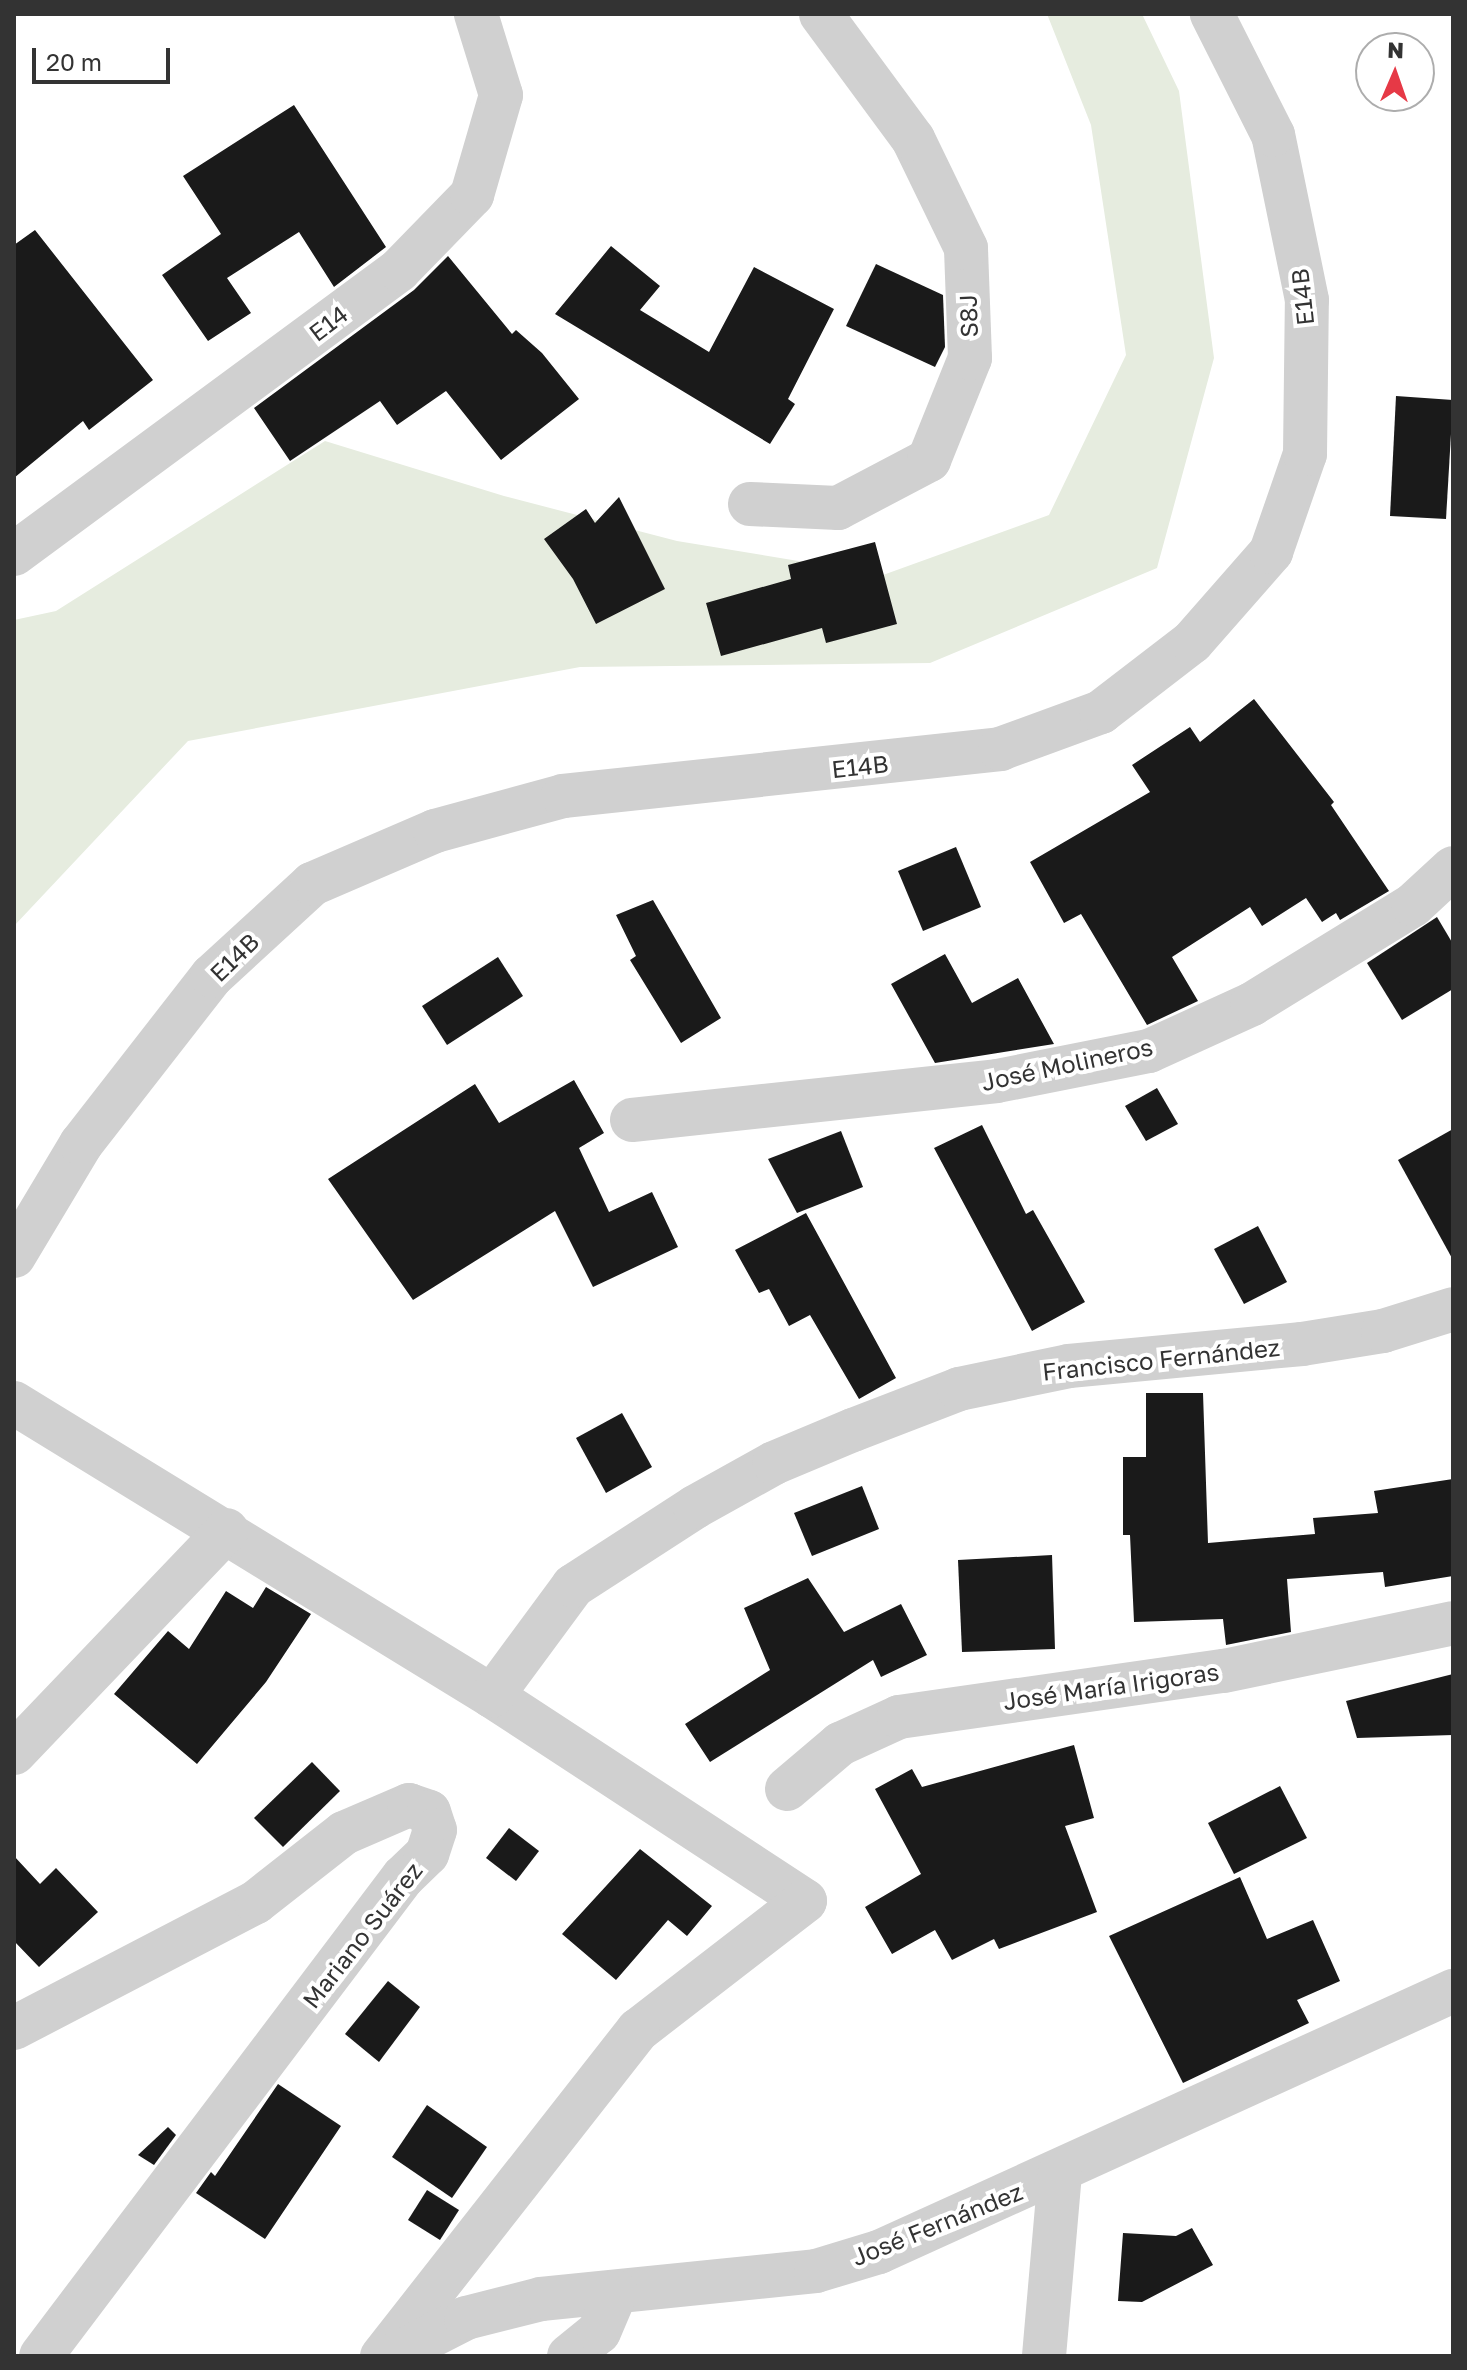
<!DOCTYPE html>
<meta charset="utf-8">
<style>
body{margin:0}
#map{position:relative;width:1467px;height:2370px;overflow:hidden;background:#fff;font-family:"Golos Text",sans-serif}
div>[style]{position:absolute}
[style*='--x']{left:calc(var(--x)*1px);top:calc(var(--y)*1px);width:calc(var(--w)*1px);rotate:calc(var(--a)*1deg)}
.green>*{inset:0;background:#e6ecdf}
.building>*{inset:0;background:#1a1a1a}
.street>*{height:44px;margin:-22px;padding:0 22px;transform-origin:22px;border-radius:22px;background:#d0d0d0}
span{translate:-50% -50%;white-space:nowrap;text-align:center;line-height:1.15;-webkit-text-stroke:8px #fff;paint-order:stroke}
.street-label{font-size:24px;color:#333}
.frame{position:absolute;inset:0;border:16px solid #333;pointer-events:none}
.north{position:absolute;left:1355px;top:32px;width:80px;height:80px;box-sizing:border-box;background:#fff;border:2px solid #adadad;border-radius:50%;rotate:2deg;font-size:22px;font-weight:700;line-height:32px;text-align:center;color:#333}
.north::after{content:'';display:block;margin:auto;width:28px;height:36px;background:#e63946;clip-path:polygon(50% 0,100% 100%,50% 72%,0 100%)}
.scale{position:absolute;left:32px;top:48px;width:138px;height:36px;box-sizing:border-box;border:4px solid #333;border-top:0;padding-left:10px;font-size:24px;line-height:28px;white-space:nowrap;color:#333;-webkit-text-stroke:6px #fff;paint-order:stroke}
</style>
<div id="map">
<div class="green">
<div style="clip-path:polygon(1047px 14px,1142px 14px,1179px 91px,1214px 358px,1157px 568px,930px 663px,580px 667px,188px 741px,14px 926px,14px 620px,56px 611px,325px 441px,504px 496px,677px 541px,883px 575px,1049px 515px,1126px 355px,1091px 125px)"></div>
</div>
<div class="building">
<div style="clip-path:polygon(294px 105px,386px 247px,334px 287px,299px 232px,227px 278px,251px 313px,208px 341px,162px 275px,221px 234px,183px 176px)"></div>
<div style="clip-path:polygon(35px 230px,153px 380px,89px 430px,83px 421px,14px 478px,14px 245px)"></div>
<div style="clip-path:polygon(611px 246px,660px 286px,640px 310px,709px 352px,754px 267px,834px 309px,788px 399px,795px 404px,770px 444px,555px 314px)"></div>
<div style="clip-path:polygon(448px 256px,512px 334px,516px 330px,542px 353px,579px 399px,501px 460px,446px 391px,397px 425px,380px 401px,290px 461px,254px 408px,414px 290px)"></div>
<div style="clip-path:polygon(876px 264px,943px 295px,945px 347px,935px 367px,846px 326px)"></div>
<div style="clip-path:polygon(1396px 396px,1453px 400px,1446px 519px,1390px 516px)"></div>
<div style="clip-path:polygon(619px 497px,665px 589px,596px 624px,573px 579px,544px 539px,586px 509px,595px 523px)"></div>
<div style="clip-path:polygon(875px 542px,897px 624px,826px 643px,822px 628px,721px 656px,706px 603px,791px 579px,788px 565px)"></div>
<div style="clip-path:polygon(1254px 699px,1334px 802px,1331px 805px,1389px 891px,1340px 920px,1336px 913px,1322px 922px,1306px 898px,1262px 926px,1250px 907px,1172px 957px,1198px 1001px,1147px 1025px,1081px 914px,1064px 923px,1030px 862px,1150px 792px,1132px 765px,1190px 727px,1200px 742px)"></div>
<div style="clip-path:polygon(956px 847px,981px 907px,923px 931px,898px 871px)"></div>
<div style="clip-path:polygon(653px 900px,721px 1018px,681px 1043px,630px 960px,636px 956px,616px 915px)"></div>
<div style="clip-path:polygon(1437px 917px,1453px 944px,1453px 989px,1402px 1020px,1367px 963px)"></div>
<div style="clip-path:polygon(945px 954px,972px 1003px,1018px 978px,1054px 1044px,935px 1063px,891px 984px)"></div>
<div style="clip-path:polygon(498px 957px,523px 996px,447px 1045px,422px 1006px)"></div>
<div style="clip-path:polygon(574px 1080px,604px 1133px,579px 1148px,609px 1212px,652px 1192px,678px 1247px,593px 1287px,555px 1211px,413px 1300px,328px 1179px,475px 1084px,499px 1123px)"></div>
<div style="clip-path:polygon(1157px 1088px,1178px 1124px,1146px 1141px,1125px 1106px)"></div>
<div style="clip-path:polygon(982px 1125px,1026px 1214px,1033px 1210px,1085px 1302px,1032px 1331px,934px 1148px)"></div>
<div style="clip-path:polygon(1453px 1129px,1453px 1260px,1398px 1160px)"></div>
<div style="clip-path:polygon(841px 1131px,863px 1187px,797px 1213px,768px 1159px)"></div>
<div style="clip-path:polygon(806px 1213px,896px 1378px,859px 1399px,810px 1315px,789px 1326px,769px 1289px,759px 1293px,735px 1250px)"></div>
<div style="clip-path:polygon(1258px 1226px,1287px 1282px,1244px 1304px,1214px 1249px)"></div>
<div style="clip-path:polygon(1146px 1393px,1203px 1393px,1208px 1543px,1315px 1534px,1313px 1518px,1378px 1513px,1374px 1491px,1453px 1479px,1453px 1576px,1385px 1587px,1383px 1572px,1287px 1579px,1291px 1632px,1226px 1645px,1223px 1619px,1134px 1622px,1130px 1535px,1123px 1535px,1123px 1457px,1146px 1457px)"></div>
<div style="clip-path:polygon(622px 1413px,652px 1467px,606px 1493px,576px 1438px)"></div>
<div style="clip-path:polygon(862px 1486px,879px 1529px,812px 1556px,794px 1513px)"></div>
<div style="clip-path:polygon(1052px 1555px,1055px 1649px,962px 1652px,958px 1560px)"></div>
<div style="clip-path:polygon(808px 1578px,844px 1632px,901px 1604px,927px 1655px,881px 1677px,873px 1660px,710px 1762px,685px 1724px,770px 1670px,744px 1608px)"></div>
<div style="clip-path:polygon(266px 1587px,311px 1614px,266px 1682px,197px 1764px,114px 1694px,168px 1631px,189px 1649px,226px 1591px,253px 1608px)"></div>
<div style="clip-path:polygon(1453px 1674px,1453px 1735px,1357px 1738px,1346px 1701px)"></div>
<div style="clip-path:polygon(1074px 1745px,1094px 1818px,1065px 1826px,1097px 1912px,999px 1949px,994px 1939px,952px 1960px,935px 1930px,892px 1954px,865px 1907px,921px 1874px,875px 1789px,912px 1769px,922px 1787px)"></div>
<div style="clip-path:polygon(312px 1762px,340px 1791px,283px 1847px,254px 1818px)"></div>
<div style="clip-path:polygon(1280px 1786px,1307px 1838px,1234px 1874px,1208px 1823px)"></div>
<div style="clip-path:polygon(509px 1828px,539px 1851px,516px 1881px,486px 1858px)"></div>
<div style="clip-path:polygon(640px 1849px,712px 1906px,687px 1936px,668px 1920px,616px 1980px,562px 1934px)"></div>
<div style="clip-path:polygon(14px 1856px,40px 1884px,56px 1868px,98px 1912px,39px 1967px,14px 1941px)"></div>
<div style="clip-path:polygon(1240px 1877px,1267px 1939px,1313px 1920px,1340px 1981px,1297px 2000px,1309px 2023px,1183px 2083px,1109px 1936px)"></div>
<div style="clip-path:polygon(388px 1981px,420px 2007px,379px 2062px,345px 2034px)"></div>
<div style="clip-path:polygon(278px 2084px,341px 2126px,265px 2239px,196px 2193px,211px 2172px,215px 2176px)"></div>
<div style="clip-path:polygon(427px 2105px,487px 2147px,452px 2198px,392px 2157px)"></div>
<div style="clip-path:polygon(168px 2127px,176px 2135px,154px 2165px,138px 2155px)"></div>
<div style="clip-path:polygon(427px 2190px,459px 2210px,440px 2240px,408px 2220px)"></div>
<div style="clip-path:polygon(1192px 2228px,1213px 2265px,1142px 2302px,1118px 2301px,1123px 2233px,1176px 2236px)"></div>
</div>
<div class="street">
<div style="--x:750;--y:504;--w:88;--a:2.6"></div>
<div style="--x:838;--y:508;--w:103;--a:-27.8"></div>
<div style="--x:929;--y:460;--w:110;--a:-68.1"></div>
<div style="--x:970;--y:358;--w:110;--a:-92.1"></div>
<div style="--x:966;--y:248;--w:121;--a:-115.9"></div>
<div style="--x:913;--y:139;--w:155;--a:-126.4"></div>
<div style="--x:14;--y:554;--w:478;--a:-36.4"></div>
<div style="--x:399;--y:270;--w:105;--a:-45.8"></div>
<div style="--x:472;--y:195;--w:104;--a:-73.8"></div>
<div style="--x:501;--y:95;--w:85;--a:-107.2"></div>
<div style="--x:632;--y:1120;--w:367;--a:-6.1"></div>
<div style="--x:997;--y:1081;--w:155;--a:-11.2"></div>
<div style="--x:1149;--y:1051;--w:113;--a:-24.5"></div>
<div style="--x:1252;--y:1004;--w:189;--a:-31.6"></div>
<div style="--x:1413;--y:905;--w:54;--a:-42.8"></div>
<div style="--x:14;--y:1256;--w:131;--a:-59.1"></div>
<div style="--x:81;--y:1144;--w:213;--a:-52.1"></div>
<div style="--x:212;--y:976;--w:136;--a:-42.6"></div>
<div style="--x:312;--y:884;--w:134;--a:-23.3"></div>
<div style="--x:435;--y:831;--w:133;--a:-15.3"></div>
<div style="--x:563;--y:796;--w:440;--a:-6.1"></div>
<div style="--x:1000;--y:749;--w:108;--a:-20.1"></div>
<div style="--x:1101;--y:712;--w:115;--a:-37.6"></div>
<div style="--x:1192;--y:642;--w:120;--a:-48.7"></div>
<div style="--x:1271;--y:552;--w:104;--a:-70.9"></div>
<div style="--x:1305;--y:454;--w:154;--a:-89.3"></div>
<div style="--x:1307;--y:300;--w:168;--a:-101.6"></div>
<div style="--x:1273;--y:135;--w:136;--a:-116.8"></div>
<div style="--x:14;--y:1403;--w:561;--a:31.51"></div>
<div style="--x:492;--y:1696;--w:374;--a:33.2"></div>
<div style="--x:805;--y:1901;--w:211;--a:142.3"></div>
<div style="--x:638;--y:2030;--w:415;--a:128.1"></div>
<div style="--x:492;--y:1696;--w:137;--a:-53.6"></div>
<div style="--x:573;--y:1586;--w:145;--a:-32.9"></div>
<div style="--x:695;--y:1507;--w:90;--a:-29.1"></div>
<div style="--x:774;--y:1463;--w:86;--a:-22.7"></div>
<div style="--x:853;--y:1430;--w:114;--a:-21.1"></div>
<div style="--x:959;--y:1389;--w:112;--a:-11.8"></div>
<div style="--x:1069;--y:1366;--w:234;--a:-5.4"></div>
<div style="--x:1302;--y:1344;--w:82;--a:-9.1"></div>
<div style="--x:1383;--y:1331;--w:73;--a:-17.4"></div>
<div style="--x:14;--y:1753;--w:308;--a:-46.3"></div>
<div style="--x:787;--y:1789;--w:70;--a:-40.3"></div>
<div style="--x:840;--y:1744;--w:65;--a:-24.6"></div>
<div style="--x:899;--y:1717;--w:328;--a:-8.1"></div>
<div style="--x:1224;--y:1671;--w:234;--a:-11.8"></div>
<div style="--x:14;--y:2028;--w:273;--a:-27.5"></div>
<div style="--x:256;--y:1902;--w:112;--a:-38.1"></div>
<div style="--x:344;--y:1833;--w:71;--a:-23.3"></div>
<div style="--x:409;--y:1805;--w:21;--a:19"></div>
<div style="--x:429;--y:1812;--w:19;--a:72"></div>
<div style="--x:435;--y:1830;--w:25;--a:108"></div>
<div style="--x:427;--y:1854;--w:33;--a:136"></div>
<div style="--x:403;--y:1877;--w:600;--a:127.08"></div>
<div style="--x:392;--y:2356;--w:83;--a:-27.2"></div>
<div style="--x:466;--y:2318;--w:77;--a:-14.2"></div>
<div style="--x:541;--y:2299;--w:276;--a:-5.8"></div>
<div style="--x:816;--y:2271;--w:66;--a:-16.8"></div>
<div style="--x:879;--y:2252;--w:631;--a:-24.45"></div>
<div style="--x:569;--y:2356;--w:38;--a:-39"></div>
<div style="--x:599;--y:2332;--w:43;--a:-67"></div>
<div style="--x:1044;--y:2356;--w:184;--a:-85"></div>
</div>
<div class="street-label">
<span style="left:1302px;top:297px;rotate:-96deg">E14B</span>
<span style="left:968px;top:316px;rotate:-92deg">S8J</span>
<span style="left:328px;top:323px;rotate:-37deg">E14</span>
<span style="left:860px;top:766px;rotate:-6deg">E14B</span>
<span style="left:234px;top:957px;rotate:-44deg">E14B</span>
<span style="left:1067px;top:1064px;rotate:-12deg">José Molineros</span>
<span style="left:1161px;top:1359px;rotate:-6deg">Francisco Fernández</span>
<span style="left:1111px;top:1686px;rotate:-8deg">José María Irigoras</span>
<span style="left:362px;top:1935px;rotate:-52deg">Mariano Suárez</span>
<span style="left:937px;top:2224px;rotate:-22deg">José Fernández</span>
</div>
<div class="frame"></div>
<div class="north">N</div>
<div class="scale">20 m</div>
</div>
